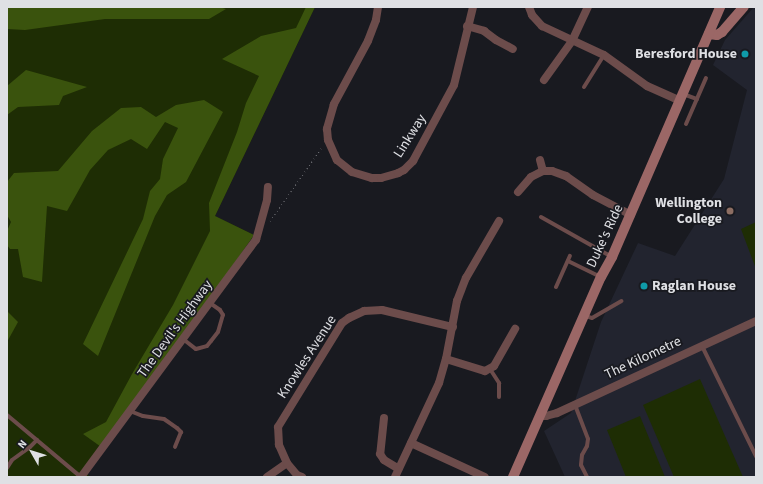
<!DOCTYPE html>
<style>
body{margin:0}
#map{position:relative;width:763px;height:484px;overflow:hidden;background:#191a20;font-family:"Source Sans 3",sans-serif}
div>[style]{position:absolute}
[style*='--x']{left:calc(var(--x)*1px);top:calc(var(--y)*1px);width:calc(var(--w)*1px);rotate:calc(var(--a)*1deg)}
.built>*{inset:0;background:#22242f}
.green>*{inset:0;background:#1e2d04}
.forest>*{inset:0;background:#3a530d}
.path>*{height:1px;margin-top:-0.5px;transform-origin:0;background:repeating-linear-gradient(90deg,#6a6b70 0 1px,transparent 0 4px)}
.lane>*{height:4px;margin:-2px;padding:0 2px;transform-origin:2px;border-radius:2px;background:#6c4c4b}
.street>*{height:8px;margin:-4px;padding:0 4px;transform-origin:4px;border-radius:4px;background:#6c4c4b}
.secondary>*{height:10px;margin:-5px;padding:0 5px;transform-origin:5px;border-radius:5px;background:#9b6766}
.dots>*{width:11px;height:11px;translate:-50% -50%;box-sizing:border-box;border:2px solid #191a20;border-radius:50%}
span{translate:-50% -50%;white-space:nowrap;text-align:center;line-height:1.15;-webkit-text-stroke:3.5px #191a20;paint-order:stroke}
.poi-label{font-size:14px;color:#dfe0e4;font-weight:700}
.right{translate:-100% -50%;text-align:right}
.left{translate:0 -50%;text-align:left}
.street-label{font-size:14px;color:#dfe0e4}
.frame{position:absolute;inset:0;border:8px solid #dfe0e4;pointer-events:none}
.north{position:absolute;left:12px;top:432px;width:40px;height:40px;-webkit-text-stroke:3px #191a20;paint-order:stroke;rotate:309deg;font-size:11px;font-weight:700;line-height:16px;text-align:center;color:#dfe0e4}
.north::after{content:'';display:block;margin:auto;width:14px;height:18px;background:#dfe0e4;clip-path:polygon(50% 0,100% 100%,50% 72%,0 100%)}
</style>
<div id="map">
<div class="built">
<div style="clip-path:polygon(754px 7px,756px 7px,756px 477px,565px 477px,544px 431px,571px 413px,601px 322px,638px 243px,675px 256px,724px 179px,747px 90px,713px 65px,725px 40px)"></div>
</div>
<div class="green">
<div style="clip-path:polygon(7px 7px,315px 7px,215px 216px,254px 235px,87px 474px,90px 477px,7px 477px)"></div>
<div style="clip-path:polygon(756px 222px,756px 269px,741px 229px)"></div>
<div style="clip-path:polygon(700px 379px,743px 477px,674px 477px,643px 405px)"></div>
<div style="clip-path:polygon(640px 416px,665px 477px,626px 477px,607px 430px)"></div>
</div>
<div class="forest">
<div style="clip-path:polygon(7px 7px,219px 7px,226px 9px,209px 19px,105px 19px,25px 30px,7px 29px)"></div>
<div style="clip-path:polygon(306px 7px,315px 7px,215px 216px,254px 235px,104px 449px,83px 434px,106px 422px,132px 374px,173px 305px,210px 231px,209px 203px,237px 132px,246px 103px,259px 76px,222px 59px,261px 36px,296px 28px)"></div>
<div style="clip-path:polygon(26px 70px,87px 87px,63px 96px,59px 105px,18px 107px,7px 115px,7px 86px)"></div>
<div style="clip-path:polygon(204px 100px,223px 112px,186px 182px,167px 195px,155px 216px,98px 356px,83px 344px,143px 219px,150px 191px,160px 179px,163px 159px,178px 128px,165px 122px,147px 149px,131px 139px,108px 150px,90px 170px,67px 211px,47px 206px,42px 282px,23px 277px,18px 249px,10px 249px,7px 245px,7px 231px,11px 222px,7px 215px,7px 182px,14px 173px,58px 171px,92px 131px,121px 108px,141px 107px,156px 117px,176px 105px)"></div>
<div style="clip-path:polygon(7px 311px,18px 322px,7px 342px)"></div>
</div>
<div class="path">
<div style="--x:270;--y:221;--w:90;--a:-54.9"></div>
</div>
<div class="lane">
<div style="--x:584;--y:87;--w:38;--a:-58"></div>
<div style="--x:683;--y:94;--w:15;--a:20"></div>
<div style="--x:686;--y:124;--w:50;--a:-66.5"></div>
<div style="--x:541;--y:217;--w:81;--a:29.4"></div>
<div style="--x:568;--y:261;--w:37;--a:26"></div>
<div style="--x:556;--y:287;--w:34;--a:-66"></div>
<div style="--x:585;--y:316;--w:7;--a:16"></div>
<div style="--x:592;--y:318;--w:34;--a:-30"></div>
<div style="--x:183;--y:339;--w:16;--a:38"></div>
<div style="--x:196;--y:349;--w:11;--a:-15"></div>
<div style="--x:207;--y:346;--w:6;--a:-51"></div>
<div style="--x:211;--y:341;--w:11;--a:-52"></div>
<div style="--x:218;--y:332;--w:18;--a:-74"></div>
<div style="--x:223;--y:315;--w:6;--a:-121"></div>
<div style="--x:220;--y:310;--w:12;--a:-145"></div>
<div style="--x:702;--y:346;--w:123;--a:63.9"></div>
<div style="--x:490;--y:369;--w:17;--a:57"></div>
<div style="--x:499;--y:383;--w:14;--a:90"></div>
<div style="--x:575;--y:405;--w:36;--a:69"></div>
<div style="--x:588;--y:439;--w:7;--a:98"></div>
<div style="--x:587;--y:446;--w:10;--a:119"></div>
<div style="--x:582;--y:455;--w:10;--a:96"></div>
<div style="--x:581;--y:465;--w:13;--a:63"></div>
<div style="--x:130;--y:411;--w:14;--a:21"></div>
<div style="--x:143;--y:416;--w:21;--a:8"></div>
<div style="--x:164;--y:419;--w:16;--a:35"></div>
<div style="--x:177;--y:428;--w:6;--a:45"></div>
<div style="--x:181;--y:432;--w:16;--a:112"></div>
<div style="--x:7;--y:415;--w:97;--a:40"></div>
<div style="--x:7;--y:468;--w:9;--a:-58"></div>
<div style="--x:12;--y:460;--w:22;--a:-36"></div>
<div style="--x:30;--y:447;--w:10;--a:-45"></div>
</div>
<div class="street">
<div style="--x:378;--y:7;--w:13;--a:99"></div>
<div style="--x:376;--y:20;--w:22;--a:111"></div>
<div style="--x:368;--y:41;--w:72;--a:118.4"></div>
<div style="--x:334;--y:104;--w:26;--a:106"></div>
<div style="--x:327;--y:129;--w:11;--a:85"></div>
<div style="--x:328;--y:140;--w:22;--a:66"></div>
<div style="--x:337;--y:160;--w:19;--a:39"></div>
<div style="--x:352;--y:172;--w:21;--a:17"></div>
<div style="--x:372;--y:178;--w:9;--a:0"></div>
<div style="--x:381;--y:178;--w:18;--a:-16"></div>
<div style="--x:398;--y:173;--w:7;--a:-27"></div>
<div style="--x:404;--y:170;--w:13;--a:-45"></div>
<div style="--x:413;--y:161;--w:86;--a:-61.7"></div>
<div style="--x:454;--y:85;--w:80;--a:-76.3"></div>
<div style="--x:529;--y:7;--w:9;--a:69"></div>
<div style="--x:532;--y:15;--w:15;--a:48"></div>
<div style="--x:542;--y:26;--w:68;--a:25.1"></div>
<div style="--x:604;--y:55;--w:53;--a:35.8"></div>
<div style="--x:647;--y:86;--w:35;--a:24"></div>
<div style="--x:467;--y:26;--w:18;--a:16"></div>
<div style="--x:484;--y:31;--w:15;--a:37"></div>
<div style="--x:496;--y:40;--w:19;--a:28"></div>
<div style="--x:544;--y:80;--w:48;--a:-54.3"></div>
<div style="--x:572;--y:41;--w:38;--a:-65"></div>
<div style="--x:540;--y:160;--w:11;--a:75"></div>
<div style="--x:518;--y:192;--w:20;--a:-49"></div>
<div style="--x:531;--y:177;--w:13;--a:-27"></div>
<div style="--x:543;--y:171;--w:9;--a:0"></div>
<div style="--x:552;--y:171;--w:15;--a:20"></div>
<div style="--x:566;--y:176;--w:33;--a:35"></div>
<div style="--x:593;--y:195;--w:43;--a:27.8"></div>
<div style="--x:446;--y:359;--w:41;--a:17.1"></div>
<div style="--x:485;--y:371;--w:10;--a:-29"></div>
<div style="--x:494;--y:366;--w:43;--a:-60.4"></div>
<div style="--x:540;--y:416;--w:6;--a:0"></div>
<div style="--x:546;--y:416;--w:11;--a:-15"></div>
<div style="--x:557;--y:413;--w:219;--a:-24.8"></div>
<div style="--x:384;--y:418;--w:36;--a:96"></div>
<div style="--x:380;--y:454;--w:7;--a:56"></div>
<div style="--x:384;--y:460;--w:17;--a:31"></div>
<div style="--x:411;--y:443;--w:81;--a:24.7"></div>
<div style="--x:81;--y:477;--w:295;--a:-53.6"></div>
<div style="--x:256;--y:240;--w:41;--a:-74.6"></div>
<div style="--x:267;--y:200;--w:13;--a:-86"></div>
<div style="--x:267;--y:477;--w:24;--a:-35"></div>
<div style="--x:302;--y:477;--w:5;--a:-158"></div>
<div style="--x:297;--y:475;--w:16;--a:-130"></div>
<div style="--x:287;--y:463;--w:20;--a:-114"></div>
<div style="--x:279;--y:445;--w:18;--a:-93"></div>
<div style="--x:278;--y:427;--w:122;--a:-58.4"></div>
<div style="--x:342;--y:323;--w:9;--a:-36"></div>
<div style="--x:349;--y:318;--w:17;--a:-25"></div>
<div style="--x:364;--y:311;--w:18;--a:-3"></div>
<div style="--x:382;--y:310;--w:73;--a:13.5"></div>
<div style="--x:395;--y:477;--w:104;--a:-64.9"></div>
<div style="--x:439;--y:383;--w:25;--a:-74"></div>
<div style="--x:446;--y:359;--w:59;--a:-79.3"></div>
<div style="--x:457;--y:301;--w:25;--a:-69"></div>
<div style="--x:466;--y:278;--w:66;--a:-59.9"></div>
</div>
<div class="secondary">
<div style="--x:709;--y:34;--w:8;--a:7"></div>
<div style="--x:717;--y:35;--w:6;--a:-31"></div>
<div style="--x:722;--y:32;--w:33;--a:-49"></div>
<div style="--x:513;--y:477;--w:219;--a:-66.3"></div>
<div style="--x:601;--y:277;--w:23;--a:-61"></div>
<div style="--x:612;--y:257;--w:272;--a:-66.6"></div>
</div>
<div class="dots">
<div style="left:745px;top:54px;background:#0f9aa8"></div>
<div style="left:730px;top:211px;background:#8d6e63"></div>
<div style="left:644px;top:286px;background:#0f9aa8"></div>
</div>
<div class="poi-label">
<span class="right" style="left:737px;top:54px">Beresford House</span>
<span class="right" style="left:722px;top:211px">Wellington<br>College</span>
<span class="left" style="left:652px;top:286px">Raglan House</span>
</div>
<div class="street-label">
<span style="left:410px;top:136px;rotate:-58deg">Linkway</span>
<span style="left:605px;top:236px;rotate:-65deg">Duke's Ride</span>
<span style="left:175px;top:329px;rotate:-54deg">The Devil's Highway</span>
<span style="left:307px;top:357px;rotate:-57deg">Knowles Avenue</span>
<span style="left:643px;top:358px;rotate:-25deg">The Kilometre</span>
</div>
<div class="frame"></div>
<div class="north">N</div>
</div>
